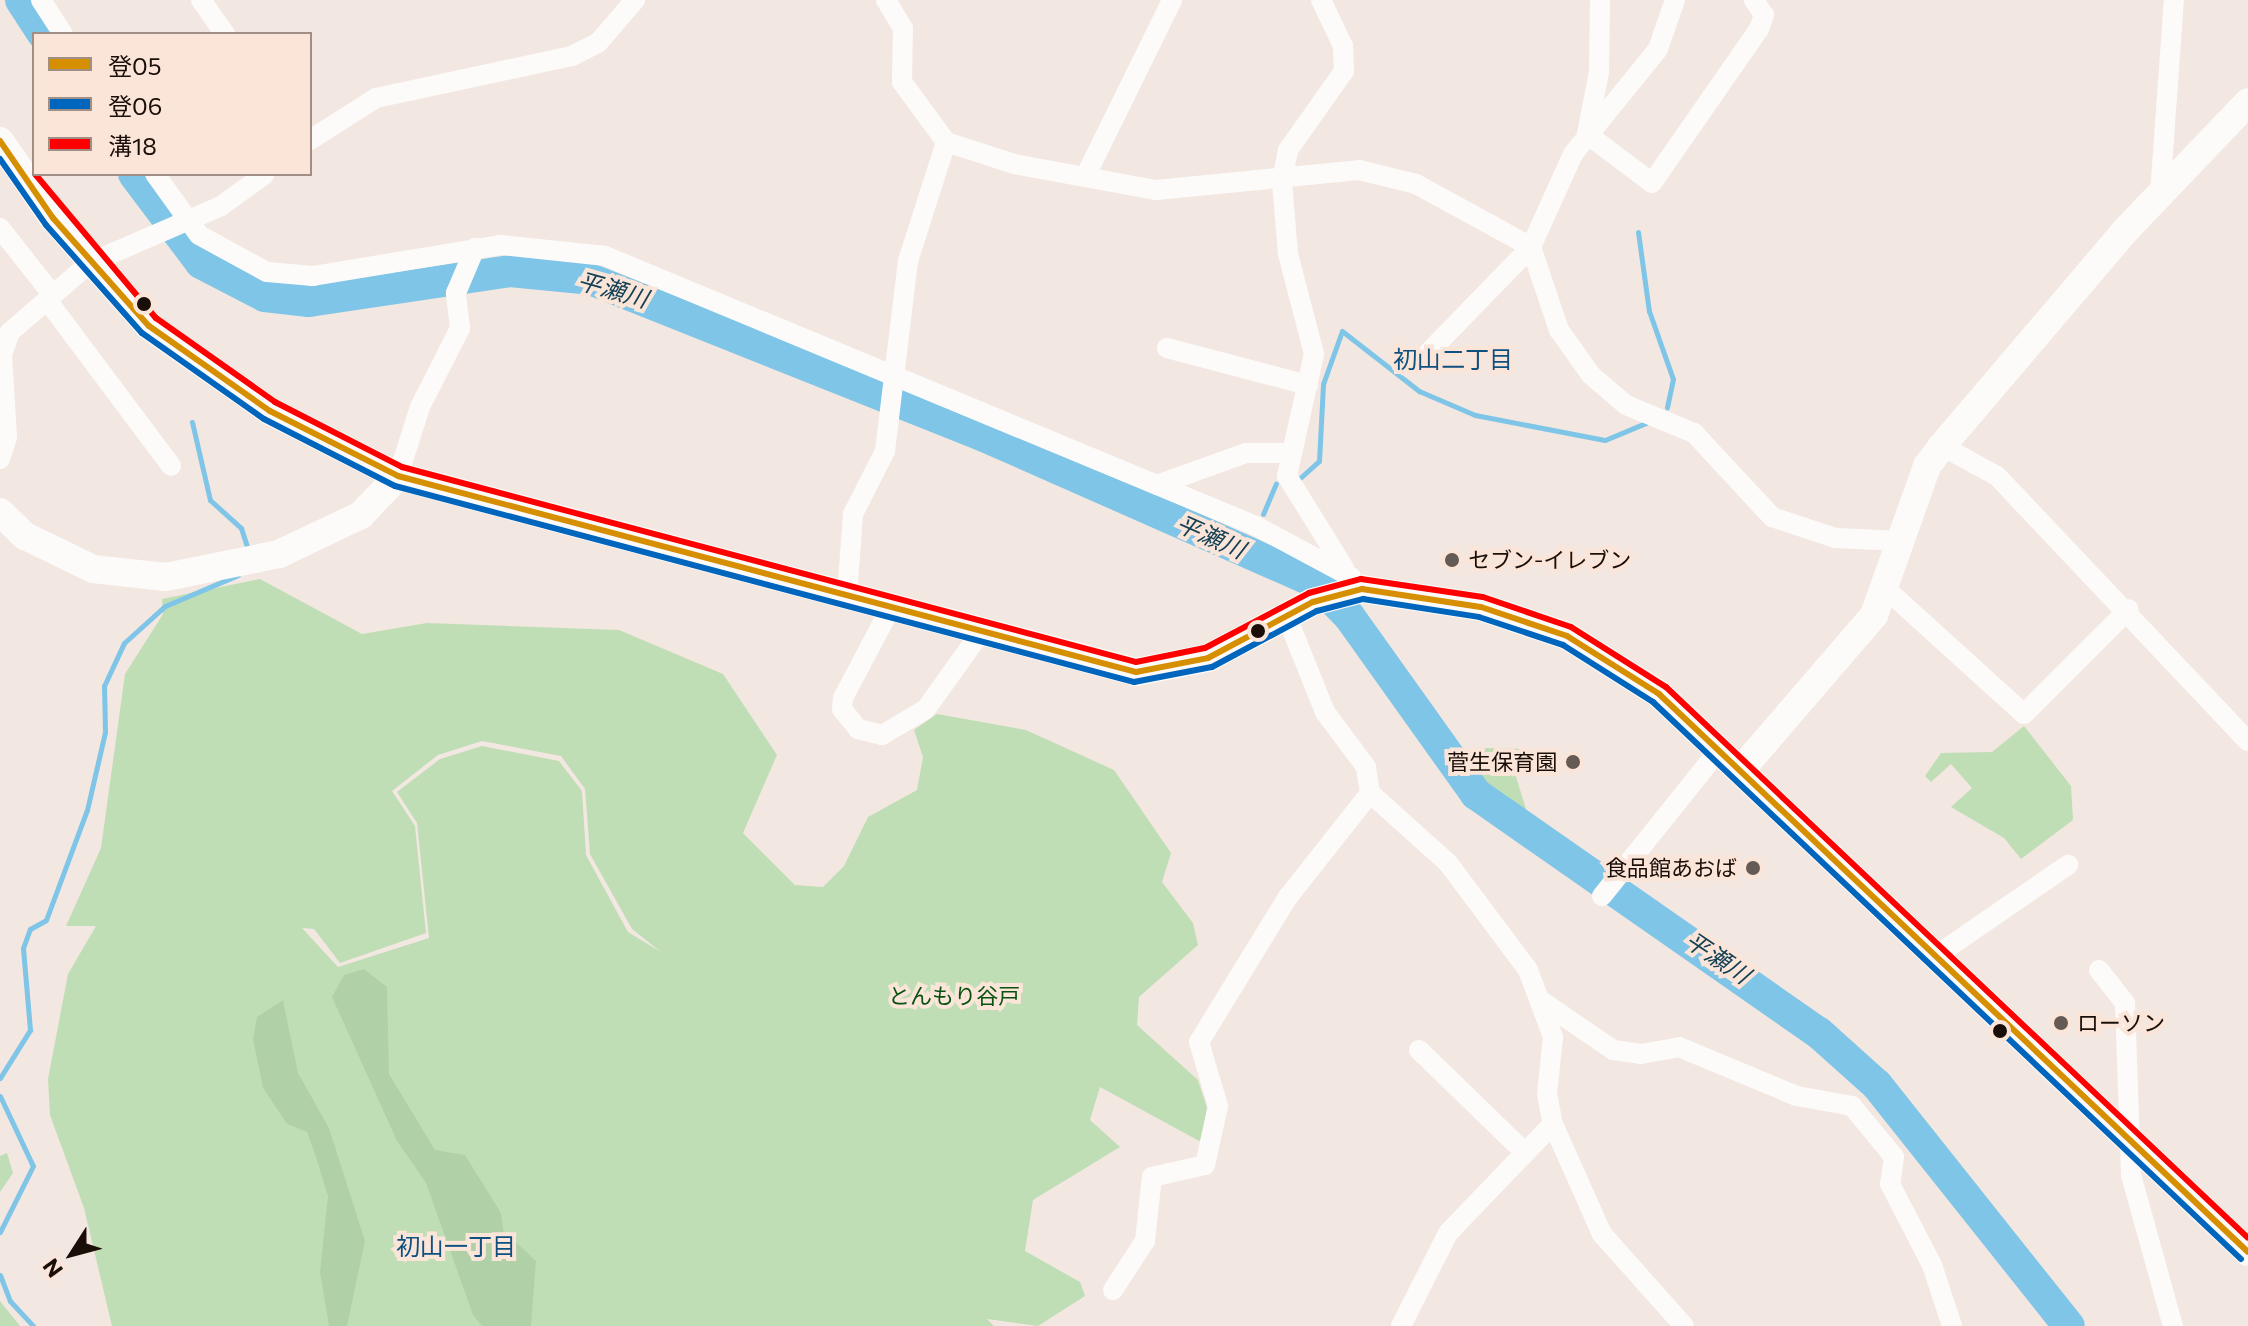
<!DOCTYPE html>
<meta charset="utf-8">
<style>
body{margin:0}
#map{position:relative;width:2248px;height:1326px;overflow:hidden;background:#f3e7e1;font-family:Commissioner,"Noto Sans JP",sans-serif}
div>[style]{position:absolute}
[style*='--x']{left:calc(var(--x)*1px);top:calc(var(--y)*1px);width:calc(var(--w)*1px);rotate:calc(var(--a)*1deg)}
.green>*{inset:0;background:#c0deb6}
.forest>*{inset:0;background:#b0d1a8}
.stream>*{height:5px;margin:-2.5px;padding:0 2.5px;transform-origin:2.5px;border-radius:2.5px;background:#7fc5e7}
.river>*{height:32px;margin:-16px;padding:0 16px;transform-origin:16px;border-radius:16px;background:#7fc5e7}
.street>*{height:20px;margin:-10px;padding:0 10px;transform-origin:10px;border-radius:10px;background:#fdfbfa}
.secondary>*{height:28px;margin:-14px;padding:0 14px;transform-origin:14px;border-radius:14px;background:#fdfbfa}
.bus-1>*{height:6px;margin:-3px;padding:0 3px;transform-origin:3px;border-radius:3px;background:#d68f01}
.bus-2>*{height:6px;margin:-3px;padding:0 3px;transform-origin:3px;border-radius:3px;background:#0065bd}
.bus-3>*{height:6px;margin:-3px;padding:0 3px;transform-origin:3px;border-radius:3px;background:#f00}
.dots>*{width:22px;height:22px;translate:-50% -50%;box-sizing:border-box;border:4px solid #fbe5d9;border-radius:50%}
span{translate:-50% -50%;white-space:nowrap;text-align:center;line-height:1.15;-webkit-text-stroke:8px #fbe5d9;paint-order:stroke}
.poi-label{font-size:22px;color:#1a0e08}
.left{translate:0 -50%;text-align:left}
.right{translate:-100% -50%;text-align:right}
.park-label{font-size:22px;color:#07520e}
.water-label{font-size:24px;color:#144156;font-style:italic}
.neighbourhood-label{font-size:24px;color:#0e507f}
.legend{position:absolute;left:32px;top:32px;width:280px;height:144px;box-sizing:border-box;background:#fbe5d9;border:2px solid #a18f85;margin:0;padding:10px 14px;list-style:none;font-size:24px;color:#1a0e08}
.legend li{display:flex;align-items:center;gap:16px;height:40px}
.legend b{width:40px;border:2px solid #a18f85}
.north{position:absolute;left:32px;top:1214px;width:80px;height:80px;-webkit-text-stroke:6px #fbe5d9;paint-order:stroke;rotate:234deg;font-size:22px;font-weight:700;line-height:32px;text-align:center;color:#1a0e08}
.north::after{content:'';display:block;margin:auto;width:28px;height:36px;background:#1a0e08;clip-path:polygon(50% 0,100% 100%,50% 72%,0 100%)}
</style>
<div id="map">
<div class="green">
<div style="clip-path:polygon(evenodd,260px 579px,362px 634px,427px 623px,619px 630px,723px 674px,777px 755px,743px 833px,795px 885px,823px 887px,844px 866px,868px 817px,917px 790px,923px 757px,914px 730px,937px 714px,1026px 730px,1114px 770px,1171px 853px,1162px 882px,1193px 923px,1198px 945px,1139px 997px,1137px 1025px,1198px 1080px,1207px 1108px,1201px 1142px,1100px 1087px,1090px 1120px,1120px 1147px,1033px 1200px,1025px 1251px,1080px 1282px,1085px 1296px,1038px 1326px,987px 1319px,994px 1326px,112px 1326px,84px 1208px,50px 1115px,48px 1079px,68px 974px,96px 926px,66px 926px,101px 848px,125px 674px,163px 614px,162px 599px,260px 579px,482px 741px,561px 756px,585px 789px,590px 854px,632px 929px,661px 952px,628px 932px,586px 855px,582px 791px,559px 761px,482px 746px,440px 759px,397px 792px,417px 823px,429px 938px,338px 967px,302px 928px,314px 929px,340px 963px,426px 933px,415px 826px,392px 791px,438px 755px,482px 741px)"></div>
<div style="clip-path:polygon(2024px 726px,2071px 786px,2073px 820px,2021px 859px,2004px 838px,1951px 807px,1972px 788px,1951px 764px,1931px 782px,1925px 776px,1941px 753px,1992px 752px)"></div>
<div style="clip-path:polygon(1487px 748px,1523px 749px,1531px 773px,1515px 774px,1527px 812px,1471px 774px,1457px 754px)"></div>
<div style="clip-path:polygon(7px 1153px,13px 1173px,0 1192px,0 1156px)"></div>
<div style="clip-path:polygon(0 1301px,20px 1326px,0 1326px)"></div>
</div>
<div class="forest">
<div style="clip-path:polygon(364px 969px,387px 987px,389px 1074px,435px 1150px,465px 1155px,501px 1213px,503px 1230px,536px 1261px,531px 1326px,482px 1326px,473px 1315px,426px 1183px,397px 1141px,332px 997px,344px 975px)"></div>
<div style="clip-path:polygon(283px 1000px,298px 1073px,329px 1128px,365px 1241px,347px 1326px,329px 1326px,320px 1272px,328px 1196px,317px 1160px,307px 1132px,287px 1124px,263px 1088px,253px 1039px,257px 1017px)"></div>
</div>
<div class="stream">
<div style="--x:1638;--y:232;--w:80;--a:82.1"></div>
<div style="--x:1649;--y:311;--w:72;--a:70.6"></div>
<div style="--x:1673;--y:379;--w:29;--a:102"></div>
<div style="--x:192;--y:422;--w:80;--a:77"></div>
<div style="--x:210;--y:500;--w:42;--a:42.1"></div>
<div style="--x:241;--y:528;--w:23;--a:72"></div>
<div style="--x:1300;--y:478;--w:25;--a:-42"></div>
<div style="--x:1319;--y:461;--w:77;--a:-87"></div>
<div style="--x:1323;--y:384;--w:56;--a:-70.3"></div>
<div style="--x:1342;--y:331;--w:98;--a:37.9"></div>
<div style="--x:1419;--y:391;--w:61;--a:23.2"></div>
<div style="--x:1475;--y:415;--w:132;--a:10.9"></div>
<div style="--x:1605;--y:440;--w:47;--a:-22.7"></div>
<div style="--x:1263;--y:514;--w:33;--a:-67"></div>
<div style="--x:1252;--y:553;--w:12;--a:-76"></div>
<div style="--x:0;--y:1078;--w:57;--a:-58"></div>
<div style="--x:30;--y:1030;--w:82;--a:-94.9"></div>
<div style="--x:23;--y:948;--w:20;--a:-70"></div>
<div style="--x:30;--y:929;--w:18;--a:-29"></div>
<div style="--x:46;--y:920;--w:117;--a:-69.6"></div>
<div style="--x:87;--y:810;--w:80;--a:-77"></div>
<div style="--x:105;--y:732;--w:46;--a:-91.2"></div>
<div style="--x:104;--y:686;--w:47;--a:-65.1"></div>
<div style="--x:124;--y:643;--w:55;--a:-42.1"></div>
<div style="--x:165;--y:606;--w:79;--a:-23"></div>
<div style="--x:0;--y:1096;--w:77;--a:64.8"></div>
<div style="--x:33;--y:1166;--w:74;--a:116.6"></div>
<div style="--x:0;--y:1275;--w:28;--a:69"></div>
<div style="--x:10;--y:1301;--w:34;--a:47"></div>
</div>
<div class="river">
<div style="--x:21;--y:0;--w:40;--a:57.1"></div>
<div style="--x:134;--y:174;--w:111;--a:53"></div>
<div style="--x:201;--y:263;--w:72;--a:27.3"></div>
<div style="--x:265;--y:296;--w:44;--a:6.5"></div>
<div style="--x:309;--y:301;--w:203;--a:-8.5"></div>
<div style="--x:510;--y:271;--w:80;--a:5.7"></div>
<div style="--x:590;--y:279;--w:422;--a:21.7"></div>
<div style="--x:982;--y:435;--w:365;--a:23.8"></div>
<div style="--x:1316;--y:582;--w:47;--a:45.9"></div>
<div style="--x:1349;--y:616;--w:219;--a:54.5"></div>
<div style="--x:1476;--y:794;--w:418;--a:34.9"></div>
<div style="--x:1819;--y:1033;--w:78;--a:41.9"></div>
<div style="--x:1877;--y:1085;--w:308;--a:51.5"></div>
</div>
<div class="street">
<div style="--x:41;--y:0;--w:40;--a:57.1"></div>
<div style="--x:201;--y:0;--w:42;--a:54.8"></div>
<div style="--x:886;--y:0;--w:33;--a:59"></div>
<div style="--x:903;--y:28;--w:54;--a:91.1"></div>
<div style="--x:902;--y:82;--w:74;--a:53.7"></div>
<div style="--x:946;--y:142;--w:71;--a:17.9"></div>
<div style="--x:1014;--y:164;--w:144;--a:10.4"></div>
<div style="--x:1156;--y:190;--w:204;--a:-5.6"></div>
<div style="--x:1359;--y:170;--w:59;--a:13.8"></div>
<div style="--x:1416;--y:184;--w:131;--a:28.7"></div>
<div style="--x:1531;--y:247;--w:88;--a:71.4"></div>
<div style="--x:1559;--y:330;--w:55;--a:54.6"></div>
<div style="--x:1591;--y:375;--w:46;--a:40.6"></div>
<div style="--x:1626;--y:405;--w:74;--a:22.4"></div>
<div style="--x:1694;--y:433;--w:115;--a:47.1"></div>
<div style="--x:1772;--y:517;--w:66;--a:18.4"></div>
<div style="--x:1835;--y:538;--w:68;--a:2.5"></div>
<div style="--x:1321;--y:0;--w:51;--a:64.4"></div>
<div style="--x:1343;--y:46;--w:25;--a:88"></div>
<div style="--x:1344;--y:71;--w:97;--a:125.3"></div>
<div style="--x:1288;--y:150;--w:33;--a:101"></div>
<div style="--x:1282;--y:182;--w:72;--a:85.2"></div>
<div style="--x:1288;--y:254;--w:103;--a:75.4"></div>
<div style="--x:1314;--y:354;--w:125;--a:102.5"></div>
<div style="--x:1287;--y:476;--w:108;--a:58.2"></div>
<div style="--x:1600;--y:0;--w:72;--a:90.8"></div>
<div style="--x:1599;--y:72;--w:63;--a:101"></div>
<div style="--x:1587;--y:134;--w:81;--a:37"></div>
<div style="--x:1652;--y:183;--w:188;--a:-55.2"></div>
<div style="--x:1759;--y:29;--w:15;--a:-70"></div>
<div style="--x:1764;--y:15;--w:18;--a:-124"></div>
<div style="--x:310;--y:140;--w:78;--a:-32.5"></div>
<div style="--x:376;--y:98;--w:200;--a:-12.1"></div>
<div style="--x:572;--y:56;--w:29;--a:-27"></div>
<div style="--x:598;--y:43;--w:57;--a:-49.3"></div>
<div style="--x:1087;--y:173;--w:193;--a:-63.8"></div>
<div style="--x:155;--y:174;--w:75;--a:54.2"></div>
<div style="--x:199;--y:235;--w:77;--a:28.6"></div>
<div style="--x:267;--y:272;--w:46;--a:5"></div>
<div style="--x:313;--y:276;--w:191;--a:-9.4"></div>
<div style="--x:501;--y:245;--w:105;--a:6"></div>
<div style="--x:605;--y:256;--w:705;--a:22.53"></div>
<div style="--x:1256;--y:526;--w:108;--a:28.2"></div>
<div style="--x:2160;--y:194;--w:195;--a:-85.9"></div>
<div style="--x:0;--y:228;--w:84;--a:51.8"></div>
<div style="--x:47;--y:300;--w:207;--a:53.2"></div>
<div style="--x:1167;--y:348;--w:146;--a:14.7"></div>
<div style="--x:1429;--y:352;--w:146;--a:-45.8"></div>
<div style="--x:1531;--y:247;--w:102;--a:-65.7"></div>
<div style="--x:1573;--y:154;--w:135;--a:-51"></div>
<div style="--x:1658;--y:49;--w:52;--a:-70.9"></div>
<div style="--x:1942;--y:446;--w:63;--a:28.6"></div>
<div style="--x:1997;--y:476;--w:365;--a:46.6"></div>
<div style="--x:0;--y:459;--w:23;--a:-72"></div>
<div style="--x:7;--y:437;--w:82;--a:-93.5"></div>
<div style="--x:2;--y:355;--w:24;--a:-71"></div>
<div style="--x:10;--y:332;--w:106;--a:-40.8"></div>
<div style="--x:90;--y:263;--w:143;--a:-23.5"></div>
<div style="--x:221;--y:206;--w:54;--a:-36"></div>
<div style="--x:398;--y:476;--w:72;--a:-72.3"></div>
<div style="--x:420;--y:407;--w:89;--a:-63.1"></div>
<div style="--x:460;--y:328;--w:35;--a:-97"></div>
<div style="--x:456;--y:293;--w:49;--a:-67.1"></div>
<div style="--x:1157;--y:485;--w:95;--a:-19.8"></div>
<div style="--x:1246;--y:453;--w:42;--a:0"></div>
<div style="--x:1886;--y:589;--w:186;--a:42.2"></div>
<div style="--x:2024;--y:714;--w:148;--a:-45"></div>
<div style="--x:847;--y:596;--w:82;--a:-85.8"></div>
<div style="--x:853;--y:514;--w:71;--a:-63.1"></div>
<div style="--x:885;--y:451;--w:191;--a:-83.1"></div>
<div style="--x:908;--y:261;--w:125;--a:-72.3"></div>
<div style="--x:890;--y:609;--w:101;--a:117.8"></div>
<div style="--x:843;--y:698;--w:11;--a:95"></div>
<div style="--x:842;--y:709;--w:26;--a:51"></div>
<div style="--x:858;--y:729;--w:25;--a:14"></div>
<div style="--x:882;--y:735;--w:51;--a:-30.6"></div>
<div style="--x:926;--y:709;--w:95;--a:-54.5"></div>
<div style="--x:1370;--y:793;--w:105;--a:41.9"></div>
<div style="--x:1448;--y:863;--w:134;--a:53.2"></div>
<div style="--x:1528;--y:970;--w:72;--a:69.5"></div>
<div style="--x:1553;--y:1037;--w:57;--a:96"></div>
<div style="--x:1547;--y:1094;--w:31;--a:79"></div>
<div style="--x:1553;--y:1124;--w:120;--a:66"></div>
<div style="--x:1602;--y:1234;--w:123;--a:48.3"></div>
<div style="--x:1602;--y:896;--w:186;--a:-51.3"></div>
<div style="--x:1934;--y:957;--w:163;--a:-34.5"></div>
<div style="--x:2099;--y:970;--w:42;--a:51.8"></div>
<div style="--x:2125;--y:1003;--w:172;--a:88"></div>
<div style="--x:2131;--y:1175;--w:157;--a:74.5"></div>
<div style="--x:1543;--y:1002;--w:85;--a:34.4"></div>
<div style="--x:1613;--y:1050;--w:28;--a:8"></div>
<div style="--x:1641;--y:1054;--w:39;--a:-10"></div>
<div style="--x:1679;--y:1047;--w:128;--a:22.6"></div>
<div style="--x:1797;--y:1096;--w:56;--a:10.3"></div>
<div style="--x:1852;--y:1106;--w:66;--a:50.5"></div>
<div style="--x:1894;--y:1157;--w:27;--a:98"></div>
<div style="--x:1890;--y:1184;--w:91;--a:62.6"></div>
<div style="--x:1932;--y:1265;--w:64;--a:71.8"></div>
<div style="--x:1419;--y:1050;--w:142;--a:44.1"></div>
<div style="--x:1113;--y:1290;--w:59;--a:-56.9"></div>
<div style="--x:1145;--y:1241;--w:64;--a:-83.8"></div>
<div style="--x:1152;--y:1177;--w:54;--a:-12.8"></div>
<div style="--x:1205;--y:1165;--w:60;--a:-77.6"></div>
<div style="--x:1218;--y:1106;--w:67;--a:-106.5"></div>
<div style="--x:1199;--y:1042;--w:170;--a:-58.5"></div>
<div style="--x:1288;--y:897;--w:132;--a:-51.7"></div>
<div style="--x:1370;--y:793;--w:26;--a:-99"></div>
<div style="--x:1366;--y:767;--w:69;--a:-126.7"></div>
<div style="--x:1325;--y:712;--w:105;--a:-111.9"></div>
<div style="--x:1401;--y:1326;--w:104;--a:-63.2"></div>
<div style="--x:1448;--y:1233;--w:151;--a:-46.1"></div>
</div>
<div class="secondary">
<div style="--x:0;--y:141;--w:93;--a:55.5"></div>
<div style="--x:53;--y:218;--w:144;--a:48.4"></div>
<div style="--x:149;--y:326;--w:148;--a:35.1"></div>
<div style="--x:270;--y:411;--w:144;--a:26.9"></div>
<div style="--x:398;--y:476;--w:764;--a:14.87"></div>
<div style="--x:1136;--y:672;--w:73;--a:-11"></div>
<div style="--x:1208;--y:658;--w:119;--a:-28.1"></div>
<div style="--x:1313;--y:602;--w:51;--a:-14.9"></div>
<div style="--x:1362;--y:589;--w:120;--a:8.6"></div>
<div style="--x:1481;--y:607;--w:91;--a:18.6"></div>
<div style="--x:1567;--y:636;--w:109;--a:32.2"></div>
<div style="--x:1659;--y:694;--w:811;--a:43.45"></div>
<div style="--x:0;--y:512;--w:35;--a:44"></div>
<div style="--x:25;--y:536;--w:76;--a:25.9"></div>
<div style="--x:93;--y:569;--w:73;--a:6.3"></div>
<div style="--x:166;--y:577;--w:115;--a:-11.5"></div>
<div style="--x:279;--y:554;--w:91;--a:-25.4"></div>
<div style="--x:361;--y:515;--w:54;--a:-46.5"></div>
<div style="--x:1740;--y:771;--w:206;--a:-49.3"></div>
<div style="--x:1874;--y:615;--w:158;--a:-70.4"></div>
<div style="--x:1927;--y:466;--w:25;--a:-53"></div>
<div style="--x:1942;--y:446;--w:280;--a:-49.6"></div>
<div style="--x:2123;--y:233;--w:181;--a:-46.3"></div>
</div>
<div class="bus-1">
<div style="--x:0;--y:141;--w:93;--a:55.5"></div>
<div style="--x:53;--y:218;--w:144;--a:48.4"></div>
<div style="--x:149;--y:326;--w:148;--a:35.1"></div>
<div style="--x:270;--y:411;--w:144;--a:26.9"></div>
<div style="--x:398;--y:476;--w:764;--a:14.87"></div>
<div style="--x:1136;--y:672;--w:73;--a:-11"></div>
<div style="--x:1208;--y:658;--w:119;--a:-28.1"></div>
<div style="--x:1313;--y:602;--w:51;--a:-14.9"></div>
<div style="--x:1362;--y:589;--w:120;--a:8.6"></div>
<div style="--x:1481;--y:607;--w:91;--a:18.6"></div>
<div style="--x:1567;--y:636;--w:109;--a:32.2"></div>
<div style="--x:1659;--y:694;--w:811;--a:43.45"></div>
</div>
<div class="bus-2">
<div style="--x:0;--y:159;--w:80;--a:55.1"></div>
<div style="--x:46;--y:225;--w:144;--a:48.4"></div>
<div style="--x:142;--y:333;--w:149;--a:35.2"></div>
<div style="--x:264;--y:419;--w:147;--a:27.1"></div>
<div style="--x:395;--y:486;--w:765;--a:14.85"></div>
<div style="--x:1134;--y:682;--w:79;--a:-10.9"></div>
<div style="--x:1212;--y:667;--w:119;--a:-28.1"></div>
<div style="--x:1317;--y:611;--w:48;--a:-14.6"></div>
<div style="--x:1363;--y:599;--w:117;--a:8.8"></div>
<div style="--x:1479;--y:617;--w:89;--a:18.4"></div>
<div style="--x:1563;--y:645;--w:107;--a:32.3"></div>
<div style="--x:1653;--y:702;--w:810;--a:43.45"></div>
</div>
<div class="bus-3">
<div style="--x:35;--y:174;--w:188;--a:50"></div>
<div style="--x:156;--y:318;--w:146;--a:35.2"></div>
<div style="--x:275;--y:402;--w:143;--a:27.1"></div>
<div style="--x:402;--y:467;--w:759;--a:14.88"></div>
<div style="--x:1136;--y:662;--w:70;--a:-11.5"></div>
<div style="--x:1205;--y:648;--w:118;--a:-27.9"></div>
<div style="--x:1309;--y:593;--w:54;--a:-15.1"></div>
<div style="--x:1361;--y:579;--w:123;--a:8.4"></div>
<div style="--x:1483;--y:597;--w:93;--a:18.8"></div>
<div style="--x:1571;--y:627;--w:112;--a:32.3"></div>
<div style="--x:1666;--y:687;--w:801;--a:43.43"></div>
</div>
<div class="dots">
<div style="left:144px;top:304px;background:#1a0e08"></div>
<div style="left:1452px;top:560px;background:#665a54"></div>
<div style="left:1258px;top:631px;background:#1a0e08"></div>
<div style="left:1573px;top:762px;background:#665a54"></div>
<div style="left:1753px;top:868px;background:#665a54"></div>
<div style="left:2061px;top:1023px;background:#665a54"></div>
<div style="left:2000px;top:1031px;background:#1a0e08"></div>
</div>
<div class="poi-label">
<span class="left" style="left:1468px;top:560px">セブン-イレブン</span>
<span class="right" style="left:1557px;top:762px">菅生保育園</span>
<span class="right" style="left:1737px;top:868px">食品館あおば</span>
<span class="left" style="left:2077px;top:1023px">ローソン</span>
</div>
<div class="park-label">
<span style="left:954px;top:996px">とんもり谷戸</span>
</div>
<div class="water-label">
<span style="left:613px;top:289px;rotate:16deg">平瀬川</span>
<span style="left:1211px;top:536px;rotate:24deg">平瀬川</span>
<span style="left:1718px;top:957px;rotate:34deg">平瀬川</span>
</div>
<div class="neighbourhood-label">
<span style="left:1453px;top:359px">初山二丁目</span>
<span style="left:456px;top:1246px">初山一丁目</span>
</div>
<ul class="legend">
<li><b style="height:10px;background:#d68f01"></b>登05</li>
<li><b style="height:10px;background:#0065bd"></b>登06</li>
<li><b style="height:10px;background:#f00"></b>溝18</li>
</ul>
<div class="north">N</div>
</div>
